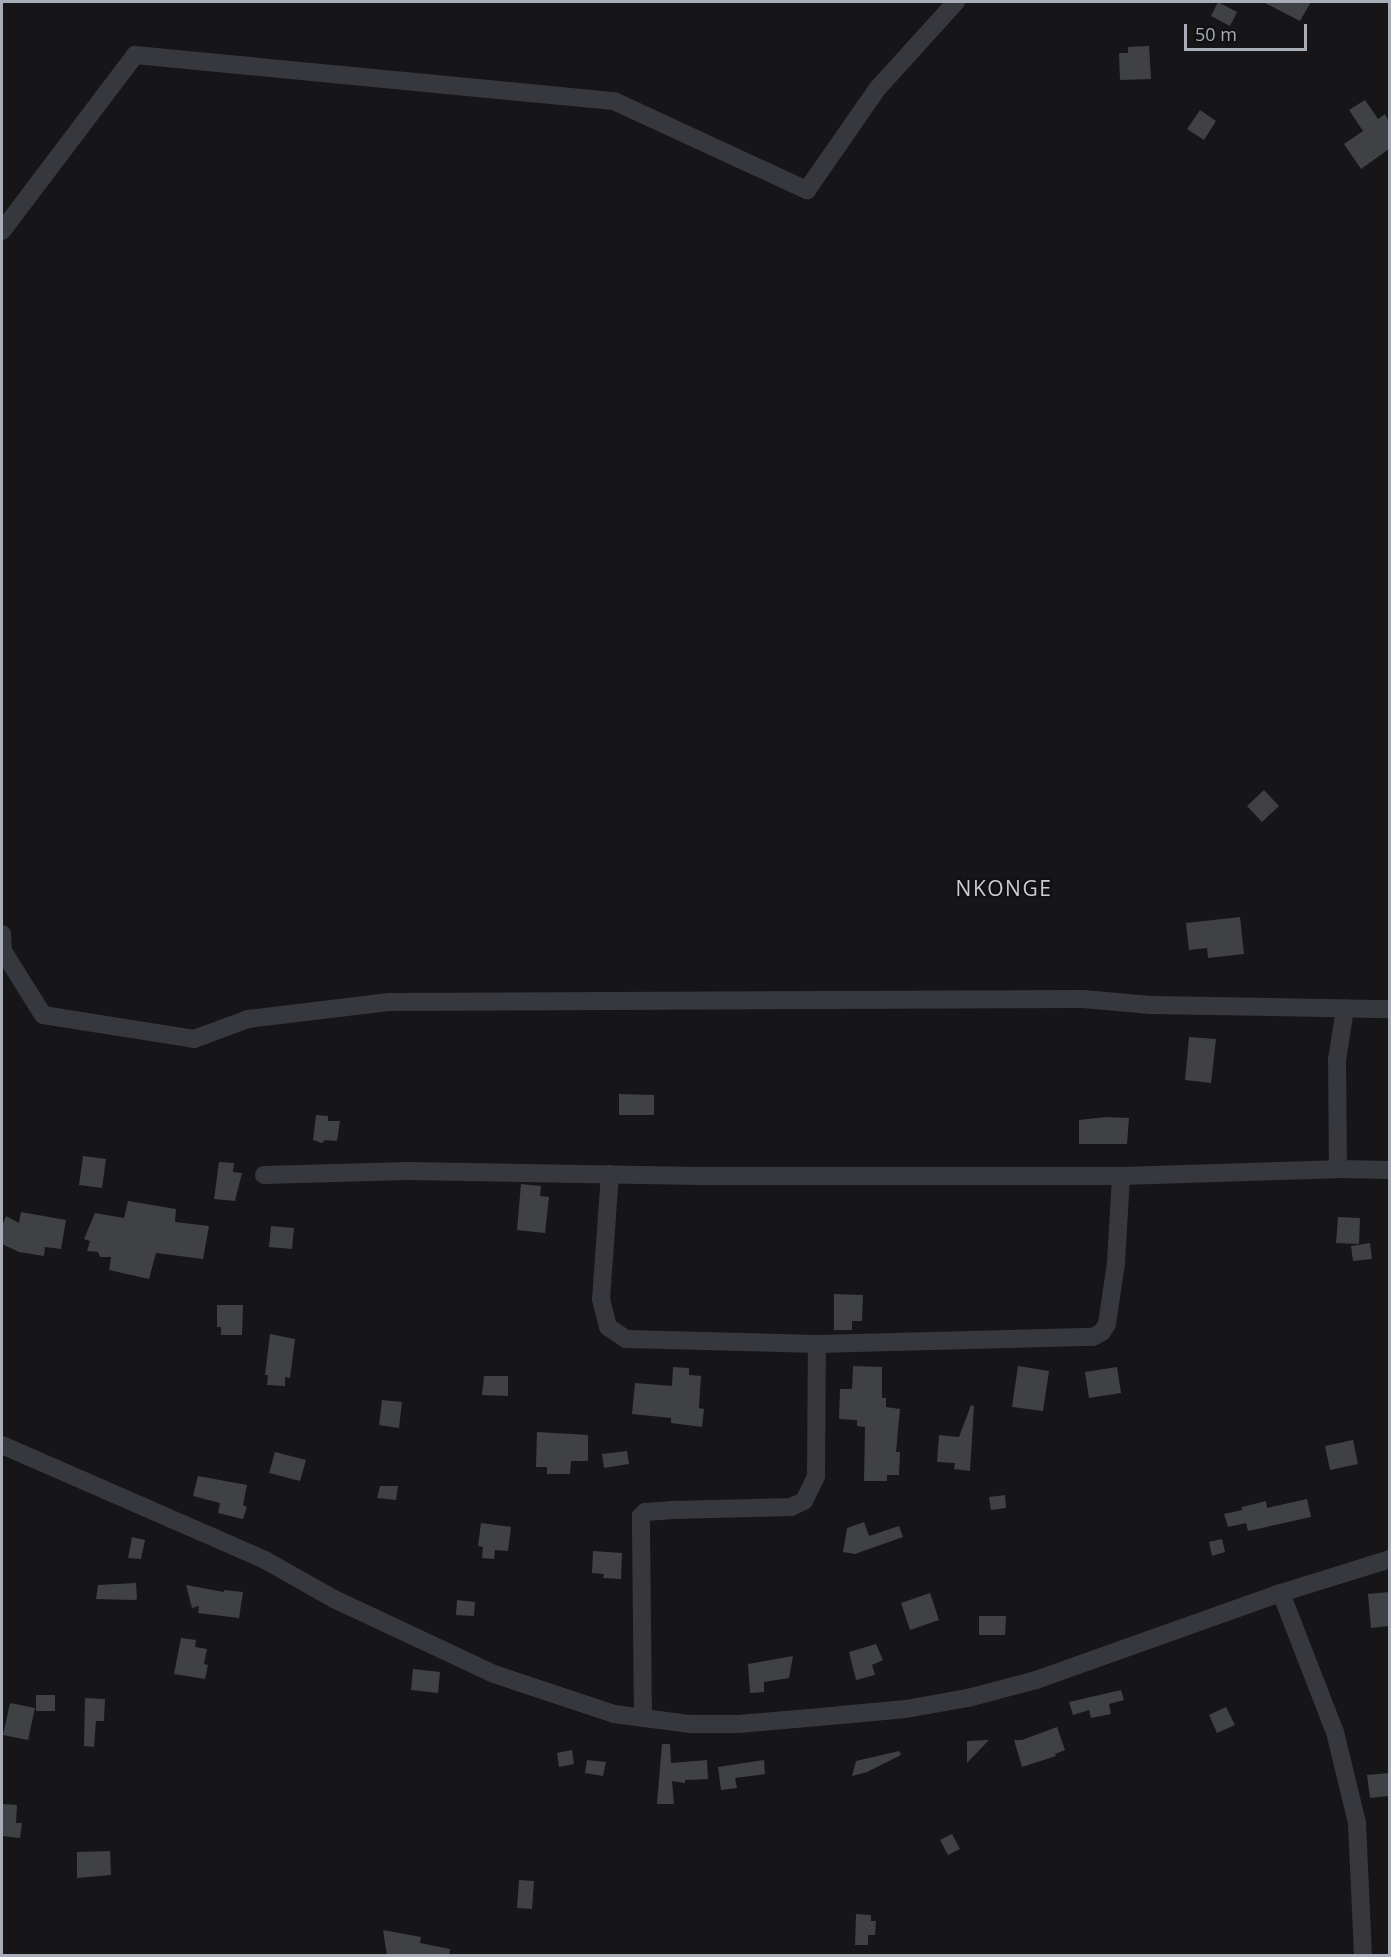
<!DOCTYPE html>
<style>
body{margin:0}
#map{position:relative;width:1391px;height:1957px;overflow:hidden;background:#161618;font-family:"Open Sans",sans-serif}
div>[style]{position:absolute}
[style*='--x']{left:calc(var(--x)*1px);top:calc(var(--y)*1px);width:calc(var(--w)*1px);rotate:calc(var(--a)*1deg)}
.building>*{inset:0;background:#404145}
.minor>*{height:18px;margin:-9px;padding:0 9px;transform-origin:9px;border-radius:9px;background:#37383d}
span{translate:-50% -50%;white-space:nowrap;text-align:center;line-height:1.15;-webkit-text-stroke:4.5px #111113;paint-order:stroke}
.quarter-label{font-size:21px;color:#c9ccd4;letter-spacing:1.5px}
.frame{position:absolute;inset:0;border:3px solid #a8adb8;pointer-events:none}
.scale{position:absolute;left:1184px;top:24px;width:123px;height:27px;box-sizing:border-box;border:3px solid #a8adb8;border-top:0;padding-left:8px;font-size:18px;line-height:21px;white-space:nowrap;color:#a8adb8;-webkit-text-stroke:4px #111113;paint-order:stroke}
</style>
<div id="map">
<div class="building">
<div style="clip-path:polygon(1218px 2px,1237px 12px,1230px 26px,1211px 16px)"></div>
<div style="clip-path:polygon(1263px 2px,1311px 2px,1300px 21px)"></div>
<div style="clip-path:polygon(1149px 46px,1151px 79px,1120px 80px,1119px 53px,1128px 53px,1128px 47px)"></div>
<div style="clip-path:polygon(1365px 100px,1378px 119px,1385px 114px,1389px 122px,1389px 149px,1361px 169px,1344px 144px,1363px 131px,1349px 110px)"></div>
<div style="clip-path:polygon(1200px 110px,1216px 121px,1204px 140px,1187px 129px)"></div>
<div style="clip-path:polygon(1264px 790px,1279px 806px,1262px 822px,1247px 806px)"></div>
<div style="clip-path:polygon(1240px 917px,1244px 954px,1208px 958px,1207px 948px,1189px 950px,1186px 923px)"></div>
<div style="clip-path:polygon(1189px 1037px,1216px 1039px,1211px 1083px,1185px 1080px)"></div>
<div style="clip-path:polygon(619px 1094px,654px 1095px,654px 1115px,619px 1115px)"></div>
<div style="clip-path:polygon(316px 1115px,328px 1116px,328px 1121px,340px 1121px,337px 1141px,325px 1140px,322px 1143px,313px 1140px)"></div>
<div style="clip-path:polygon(1106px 1117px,1129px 1118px,1127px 1144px,1079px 1144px,1079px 1120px)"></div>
<div style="clip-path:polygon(83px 1156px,106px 1159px,102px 1188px,79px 1185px)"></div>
<div style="clip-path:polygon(219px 1162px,234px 1163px,233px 1172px,242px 1173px,235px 1201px,214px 1199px)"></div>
<div style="clip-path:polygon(521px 1184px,541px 1186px,540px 1196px,549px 1197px,545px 1233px,517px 1230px)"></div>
<div style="clip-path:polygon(128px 1201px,176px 1209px,175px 1222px,209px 1226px,203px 1259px,156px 1253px,149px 1279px,109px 1270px,111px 1257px,100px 1257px,98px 1252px,87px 1251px,90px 1241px,84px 1239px,95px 1213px,124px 1218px)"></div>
<div style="clip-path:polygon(21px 1212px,66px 1220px,61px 1249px,45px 1247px,44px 1256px,19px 1252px,2px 1244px,2px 1226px,6px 1216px,19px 1223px)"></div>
<div style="clip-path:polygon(1338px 1217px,1360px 1218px,1359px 1244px,1336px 1243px)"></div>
<div style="clip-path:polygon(271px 1226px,294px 1228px,292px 1249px,269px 1247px)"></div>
<div style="clip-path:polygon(1370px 1243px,1372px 1259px,1353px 1261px,1351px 1246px)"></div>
<div style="clip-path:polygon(834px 1294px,863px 1295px,862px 1321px,852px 1321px,852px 1330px,834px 1330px)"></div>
<div style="clip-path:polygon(217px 1305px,243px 1305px,242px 1335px,221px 1335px,221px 1327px,217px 1327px)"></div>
<div style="clip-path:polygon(270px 1334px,295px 1339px,290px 1378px,285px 1377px,285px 1386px,267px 1385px,268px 1375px,265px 1375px)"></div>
<div style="clip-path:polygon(853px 1366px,882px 1367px,882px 1398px,886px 1398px,886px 1407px,900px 1409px,896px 1452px,900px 1452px,899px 1475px,887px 1475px,887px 1481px,864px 1481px,865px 1427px,857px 1426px,857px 1420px,839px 1419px,840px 1389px,852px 1389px)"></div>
<div style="clip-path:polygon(1018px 1366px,1049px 1371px,1043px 1411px,1012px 1407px)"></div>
<div style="clip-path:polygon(673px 1367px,689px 1368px,689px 1375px,701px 1376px,699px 1408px,704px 1409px,702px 1427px,671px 1423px,671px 1418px,632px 1414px,635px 1383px,672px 1386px)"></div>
<div style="clip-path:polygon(1117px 1367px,1121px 1393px,1089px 1398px,1085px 1372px)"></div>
<div style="clip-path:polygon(484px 1376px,508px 1376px,508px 1396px,482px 1395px)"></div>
<div style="clip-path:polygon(382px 1400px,402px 1402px,399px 1428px,379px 1425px)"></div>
<div style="clip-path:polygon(971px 1405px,974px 1406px,970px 1471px,954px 1469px,955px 1463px,937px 1462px,939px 1435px,959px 1437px)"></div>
<div style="clip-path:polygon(537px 1432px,588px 1435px,588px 1461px,571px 1461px,570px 1474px,547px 1474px,547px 1467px,536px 1467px)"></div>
<div style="clip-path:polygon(1353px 1440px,1358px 1464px,1330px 1470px,1325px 1446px)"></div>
<div style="clip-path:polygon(627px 1451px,629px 1464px,604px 1468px,602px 1454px)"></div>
<div style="clip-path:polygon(275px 1452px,306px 1460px,300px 1481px,269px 1473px)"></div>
<div style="clip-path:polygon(198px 1476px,247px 1485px,243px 1505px,247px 1507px,243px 1519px,218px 1513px,220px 1503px,193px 1496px)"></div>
<div style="clip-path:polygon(380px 1486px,398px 1486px,396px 1500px,377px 1498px)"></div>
<div style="clip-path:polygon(1005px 1495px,1006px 1508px,991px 1510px,989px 1497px)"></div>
<div style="clip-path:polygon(1307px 1499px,1311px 1517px,1248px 1531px,1246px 1523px,1228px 1527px,1224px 1514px,1242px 1510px,1242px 1507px,1266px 1501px,1267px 1508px)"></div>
<div style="clip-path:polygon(864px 1522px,869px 1536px,899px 1526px,903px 1537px,855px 1554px,843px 1552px,847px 1528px)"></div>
<div style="clip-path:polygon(481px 1523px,511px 1527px,508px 1551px,495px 1550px,494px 1559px,482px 1558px,483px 1547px,478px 1546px)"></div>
<div style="clip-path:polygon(132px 1537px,145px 1540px,141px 1559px,128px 1558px)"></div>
<div style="clip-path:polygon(1222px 1539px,1225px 1552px,1212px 1556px,1209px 1542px)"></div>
<div style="clip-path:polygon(593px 1551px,622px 1553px,621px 1579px,603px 1578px,604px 1574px,592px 1573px)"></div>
<div style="clip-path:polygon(136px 1583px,137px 1599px,135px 1600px,96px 1599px,98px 1585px)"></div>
<div style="clip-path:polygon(186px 1585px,224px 1592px,224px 1590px,243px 1592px,239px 1618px,198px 1613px,199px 1606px,192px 1608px)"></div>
<div style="clip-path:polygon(1389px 1592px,1389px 1626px,1371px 1628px,1368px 1594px)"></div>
<div style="clip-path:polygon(930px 1593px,939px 1620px,910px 1630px,901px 1603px)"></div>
<div style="clip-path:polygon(457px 1600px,475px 1602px,474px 1616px,456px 1615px)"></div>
<div style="clip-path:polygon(979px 1616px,1006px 1616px,1005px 1635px,979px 1635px)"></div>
<div style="clip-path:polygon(181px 1638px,196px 1640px,195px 1647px,207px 1649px,204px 1664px,208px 1665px,205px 1679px,174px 1674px)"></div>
<div style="clip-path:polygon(876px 1644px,883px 1660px,872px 1665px,875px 1675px,856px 1680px,849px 1652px)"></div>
<div style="clip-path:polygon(793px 1656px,789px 1678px,764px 1682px,764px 1692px,750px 1693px,748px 1664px)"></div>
<div style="clip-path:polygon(413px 1669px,440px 1672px,438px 1693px,411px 1690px)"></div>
<div style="clip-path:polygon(1121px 1690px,1124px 1700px,1109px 1704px,1111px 1714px,1091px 1718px,1089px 1710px,1073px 1715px,1069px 1702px)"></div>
<div style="clip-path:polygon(36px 1695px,55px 1695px,55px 1711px,36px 1711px)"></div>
<div style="clip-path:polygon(85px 1698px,105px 1699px,104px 1721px,96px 1721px,94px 1747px,84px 1746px)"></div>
<div style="clip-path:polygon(10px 1703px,35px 1708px,28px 1740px,3px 1735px)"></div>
<div style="clip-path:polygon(1226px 1707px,1235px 1725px,1217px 1733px,1209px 1715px)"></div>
<div style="clip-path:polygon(1057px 1727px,1065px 1750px,1055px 1754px,1056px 1756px,1022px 1767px,1014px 1740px,1022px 1740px)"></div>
<div style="clip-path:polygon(989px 1740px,967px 1763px,967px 1741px)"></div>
<div style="clip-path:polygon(662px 1744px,670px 1744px,671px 1763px,707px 1760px,708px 1779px,685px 1780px,685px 1783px,672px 1781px,674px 1804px,657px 1804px)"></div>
<div style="clip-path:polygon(572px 1750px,574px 1764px,559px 1767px,557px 1753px)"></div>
<div style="clip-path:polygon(899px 1751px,901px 1755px,867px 1772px,852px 1776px,856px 1761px)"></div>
<div style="clip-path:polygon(587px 1760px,606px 1762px,603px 1776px,585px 1773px)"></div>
<div style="clip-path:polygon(764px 1760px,765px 1774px,735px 1778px,737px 1788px,721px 1790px,718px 1767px)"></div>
<div style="clip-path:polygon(1389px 1773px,1389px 1796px,1370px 1798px,1367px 1775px)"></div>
<div style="clip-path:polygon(2px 1804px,17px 1805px,16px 1823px,22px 1823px,20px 1838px,2px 1836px)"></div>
<div style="clip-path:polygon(952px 1834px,960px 1849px,948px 1855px,940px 1840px)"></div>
<div style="clip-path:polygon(110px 1851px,111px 1875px,77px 1878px,77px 1852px)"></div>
<div style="clip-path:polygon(519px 1880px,534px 1881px,532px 1909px,517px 1908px)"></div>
<div style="clip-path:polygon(856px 1914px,871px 1915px,871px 1921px,876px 1921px,875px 1935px,868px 1935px,868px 1945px,855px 1945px)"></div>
<div style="clip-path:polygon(383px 1930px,421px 1937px,420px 1943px,450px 1949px,449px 1956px,387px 1956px)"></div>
</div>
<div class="minor">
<div style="--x:2;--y:231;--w:221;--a:-52.9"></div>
<div style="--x:135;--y:55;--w:481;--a:5.5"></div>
<div style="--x:614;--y:101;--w:213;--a:24.8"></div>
<div style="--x:807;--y:190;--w:124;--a:-55.2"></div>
<div style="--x:878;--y:88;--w:116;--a:-47.8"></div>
<div style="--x:2;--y:934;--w:17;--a:87"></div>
<div style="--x:3;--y:951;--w:75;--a:58"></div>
<div style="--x:43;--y:1015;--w:153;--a:9"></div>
<div style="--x:194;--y:1039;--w:58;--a:-20.3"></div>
<div style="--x:248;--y:1019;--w:142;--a:-6.9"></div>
<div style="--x:389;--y:1002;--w:694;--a:-0.25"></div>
<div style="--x:1083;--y:999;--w:68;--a:5"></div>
<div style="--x:1151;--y:1005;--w:239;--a:1"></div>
<div style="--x:1338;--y:1169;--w:109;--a:-90.5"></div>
<div style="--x:1337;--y:1060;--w:52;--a:-81.1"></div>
<div style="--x:610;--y:1174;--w:125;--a:94.1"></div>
<div style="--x:601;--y:1299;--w:29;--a:76"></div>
<div style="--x:608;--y:1327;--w:22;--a:34"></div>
<div style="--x:626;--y:1339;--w:191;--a:1.5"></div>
<div style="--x:817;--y:1344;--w:276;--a:-1.5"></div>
<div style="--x:1093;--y:1337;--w:10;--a:-29"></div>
<div style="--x:1102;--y:1332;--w:9;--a:-58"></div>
<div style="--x:1107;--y:1324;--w:62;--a:-81.6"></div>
<div style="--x:1116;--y:1263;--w:87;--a:-86.7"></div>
<div style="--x:264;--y:1175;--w:144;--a:-1.6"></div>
<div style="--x:408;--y:1171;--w:293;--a:1"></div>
<div style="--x:701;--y:1176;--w:420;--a:0"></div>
<div style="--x:1121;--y:1176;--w:217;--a:-1.8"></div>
<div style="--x:1338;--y:1169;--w:52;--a:1.1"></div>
<div style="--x:2;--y:1445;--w:287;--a:23.6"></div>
<div style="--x:265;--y:1560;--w:79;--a:29.5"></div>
<div style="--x:334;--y:1599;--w:177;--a:25.1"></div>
<div style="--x:494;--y:1674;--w:126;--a:18.4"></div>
<div style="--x:614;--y:1714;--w:77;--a:7.5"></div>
<div style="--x:690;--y:1724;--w:49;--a:0"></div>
<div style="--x:739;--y:1724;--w:102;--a:-5"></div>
<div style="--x:841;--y:1715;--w:65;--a:-5.3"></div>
<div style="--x:906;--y:1709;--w:63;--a:-10.1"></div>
<div style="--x:968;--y:1698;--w:70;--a:-14.8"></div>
<div style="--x:1036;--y:1680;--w:260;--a:-19.6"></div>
<div style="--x:1281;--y:1593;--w:114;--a:-17.3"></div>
<div style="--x:1281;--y:1593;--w:149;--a:68.8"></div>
<div style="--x:1335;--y:1732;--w:94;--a:76.4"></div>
<div style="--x:1357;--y:1823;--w:133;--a:87.4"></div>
<div style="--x:643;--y:1718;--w:202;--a:-90.6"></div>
<div style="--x:641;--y:1516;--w:6;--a:-45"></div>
<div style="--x:645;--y:1512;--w:26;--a:-4"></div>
<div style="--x:671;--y:1510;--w:120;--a:-1.4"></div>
<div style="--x:791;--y:1507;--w:14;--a:-25"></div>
<div style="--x:804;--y:1501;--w:28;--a:-64"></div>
<div style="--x:816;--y:1476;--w:132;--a:-89.6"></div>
</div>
<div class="quarter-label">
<span style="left:1004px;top:888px">NKONGE</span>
</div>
<div class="frame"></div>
<div class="scale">50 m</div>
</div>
